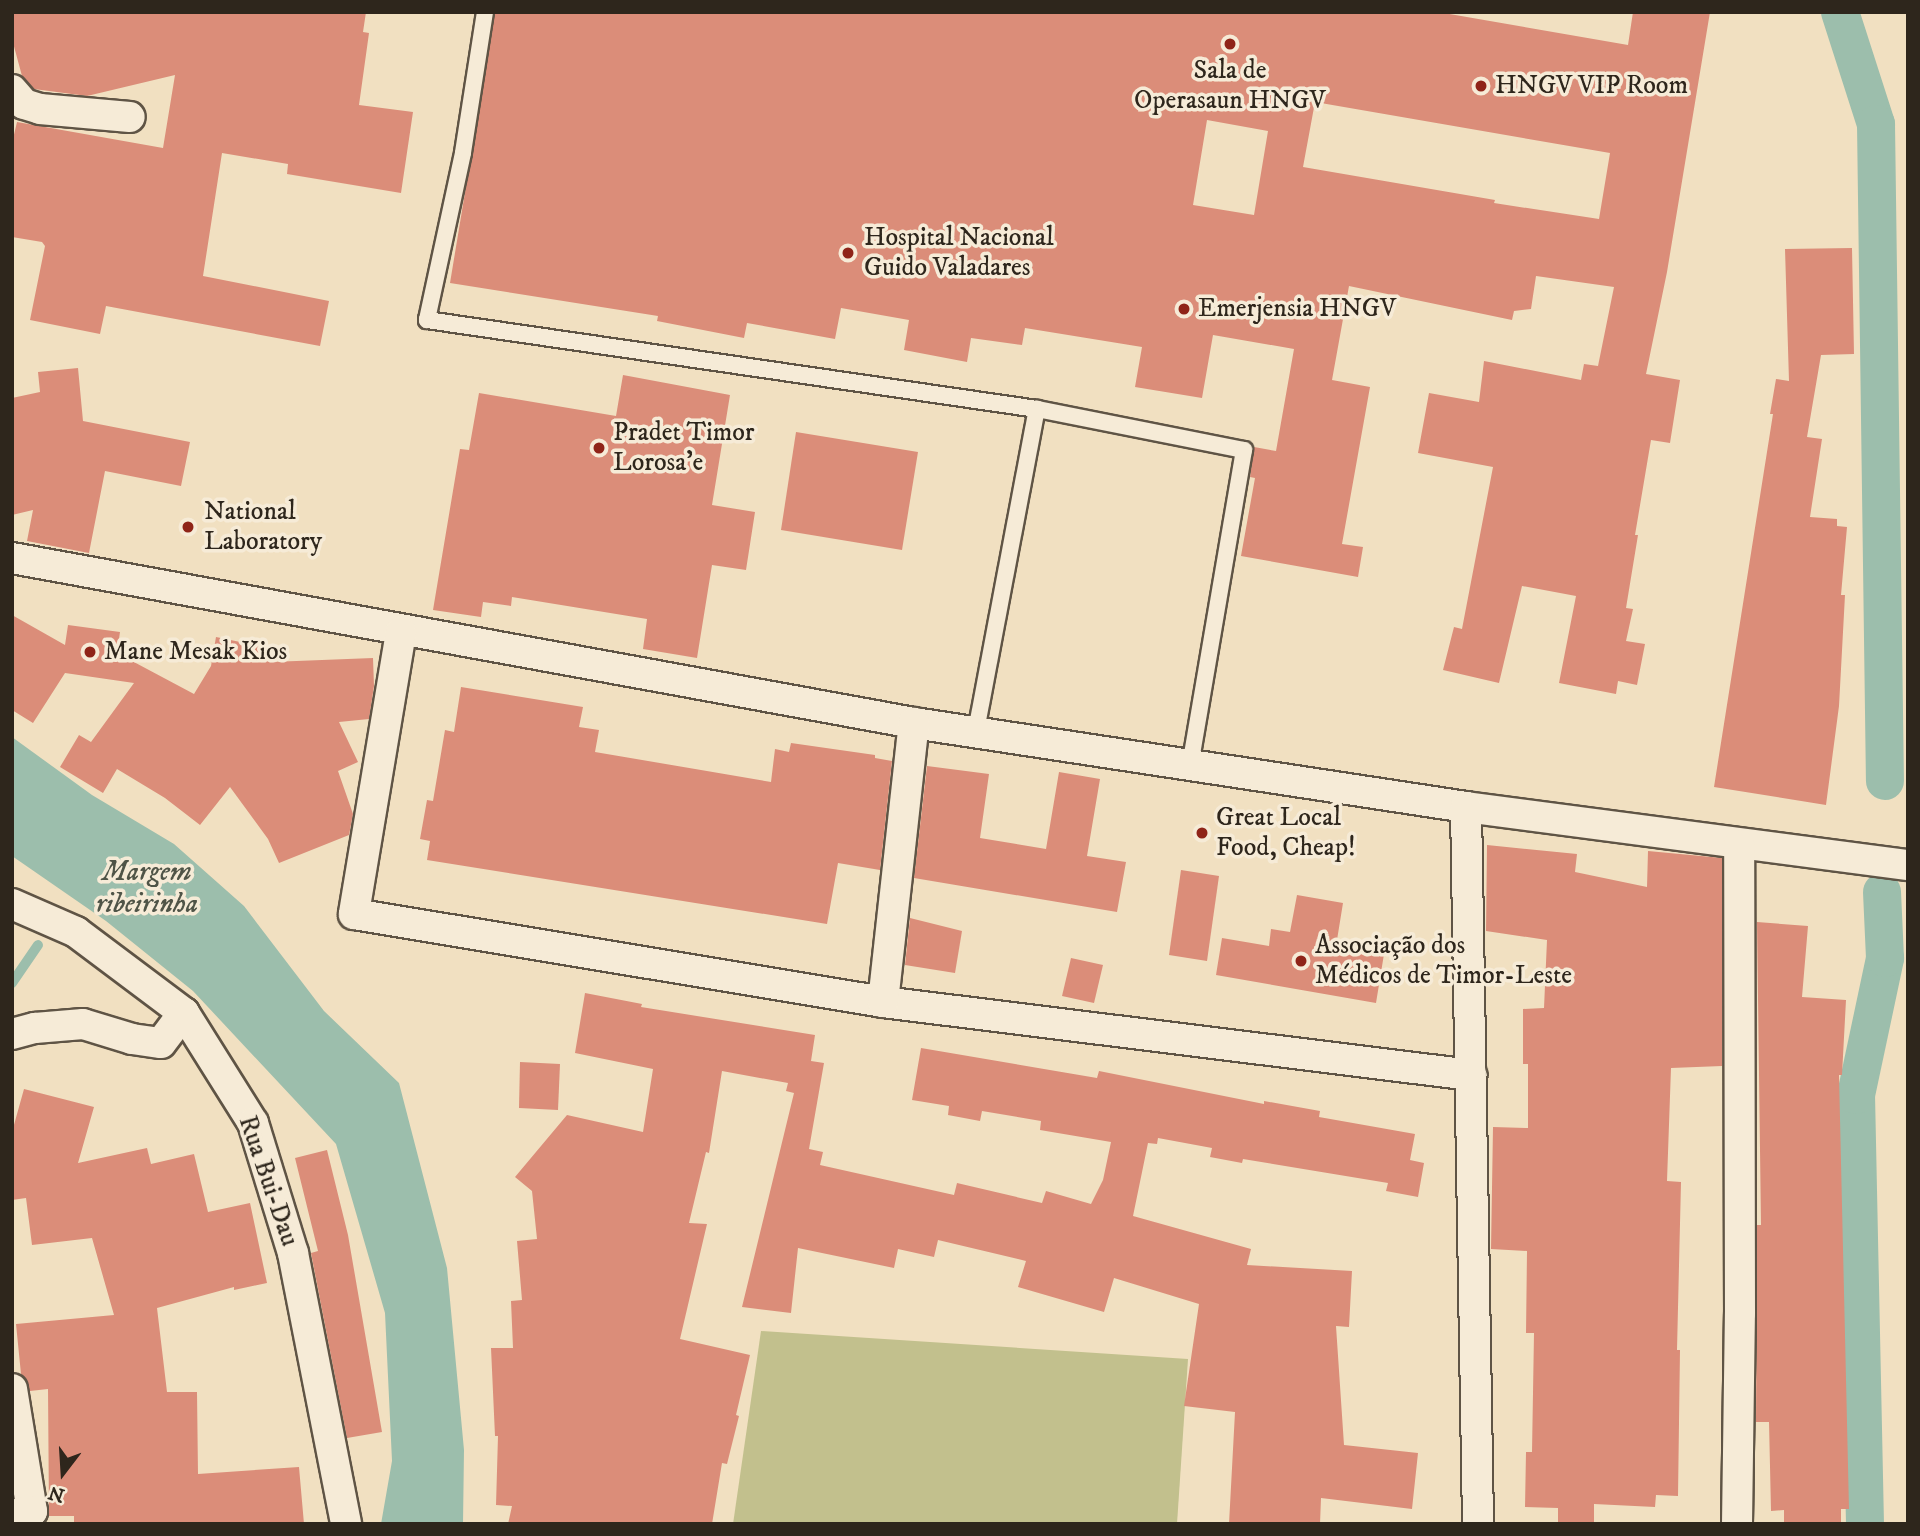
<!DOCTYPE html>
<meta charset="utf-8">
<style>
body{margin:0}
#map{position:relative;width:1920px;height:1536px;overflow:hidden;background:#f1e0c1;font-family:"IM FELL DW Pica",serif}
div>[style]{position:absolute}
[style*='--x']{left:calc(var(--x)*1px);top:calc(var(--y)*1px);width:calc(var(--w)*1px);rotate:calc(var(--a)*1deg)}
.green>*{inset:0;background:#c2c08d}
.water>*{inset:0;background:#9cbeac}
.stream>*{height:10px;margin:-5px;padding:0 5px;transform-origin:5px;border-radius:5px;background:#9cbeac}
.canal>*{height:38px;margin:-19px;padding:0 19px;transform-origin:19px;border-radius:19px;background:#9cbeac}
.building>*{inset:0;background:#db8d79}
.roads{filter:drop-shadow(2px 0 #5f5445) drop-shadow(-2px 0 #5f5445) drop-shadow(0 2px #5f5445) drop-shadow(0 -2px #5f5445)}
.lane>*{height:16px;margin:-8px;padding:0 8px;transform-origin:8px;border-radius:8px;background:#f6ebd7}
.street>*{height:30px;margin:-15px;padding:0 15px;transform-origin:15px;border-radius:15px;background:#f6ebd7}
.dots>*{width:19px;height:19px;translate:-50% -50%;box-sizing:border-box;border:4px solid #f6ebd7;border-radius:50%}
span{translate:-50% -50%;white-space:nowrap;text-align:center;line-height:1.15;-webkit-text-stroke:7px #f6ebd7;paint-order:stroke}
.poi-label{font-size:26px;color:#2e261c}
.left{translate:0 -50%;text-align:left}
.street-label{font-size:26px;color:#2e261c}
.water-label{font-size:28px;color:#4f5447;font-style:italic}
.frame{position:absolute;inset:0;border:14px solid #2e261c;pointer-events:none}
.north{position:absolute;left:28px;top:1438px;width:70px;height:70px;-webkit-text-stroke:5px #f6ebd7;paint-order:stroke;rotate:197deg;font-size:19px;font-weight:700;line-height:28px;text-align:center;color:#2e261c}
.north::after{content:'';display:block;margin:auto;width:24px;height:32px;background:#2e261c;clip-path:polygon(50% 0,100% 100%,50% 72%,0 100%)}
</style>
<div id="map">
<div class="green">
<div style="clip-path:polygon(761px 1331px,1188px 1359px,1177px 1524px,733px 1524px)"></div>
</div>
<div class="water">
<div style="clip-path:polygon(12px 737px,92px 795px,174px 844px,244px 906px,324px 1011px,399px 1083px,447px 1268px,464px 1450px,463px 1524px,381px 1524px,392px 1461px,385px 1313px,336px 1144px,193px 991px,106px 921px,12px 856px)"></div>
</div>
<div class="stream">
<div style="--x:12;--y:983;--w:46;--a:-55.6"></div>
</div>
<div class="canal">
<div style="--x:1840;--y:12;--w:118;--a:72.2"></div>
<div style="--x:1876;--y:124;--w:657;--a:89.22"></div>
<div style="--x:1865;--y:1524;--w:429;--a:-91.2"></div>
<div style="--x:1856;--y:1095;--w:140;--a:-78"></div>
<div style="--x:1885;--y:958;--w:66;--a:-92.6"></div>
</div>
<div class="building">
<div style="clip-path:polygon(12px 12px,366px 12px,363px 32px,369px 33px,359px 105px,413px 112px,401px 193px,287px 174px,288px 164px,222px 153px,203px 276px,329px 301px,320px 346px,106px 306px,100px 334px,30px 320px,45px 246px,42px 242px,12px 237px,12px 143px,17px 122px,163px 148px,175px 75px,87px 96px,34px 89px,22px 76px,12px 39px)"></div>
<div style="clip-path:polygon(evenodd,495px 12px,1438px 12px,1628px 45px,1633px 12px,1710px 12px,1667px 272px,1646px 374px,1680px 380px,1670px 443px,1651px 440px,1635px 535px,1638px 535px,1626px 608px,1633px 609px,1626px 641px,1645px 644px,1637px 685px,1618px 681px,1616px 694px,1559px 683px,1576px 596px,1522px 586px,1499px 683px,1443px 670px,1454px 627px,1462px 629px,1493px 467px,1418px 453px,1429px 393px,1479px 402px,1484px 361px,1581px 380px,1584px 364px,1598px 366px,1614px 287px,1536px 276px,1531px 309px,1514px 311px,1512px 320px,1349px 286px,1332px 380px,1370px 387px,1342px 544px,1363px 547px,1358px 577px,1241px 556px,1255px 478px,1250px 477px,1254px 447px,1276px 451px,1294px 349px,1213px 335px,1202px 398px,1135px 387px,1142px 347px,1025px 328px,1022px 345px,971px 338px,967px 362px,904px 350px,909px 320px,841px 308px,835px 339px,747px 323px,744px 338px,657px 321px,658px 316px,450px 283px,495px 12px,1315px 102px,1610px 153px,1599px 219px,1494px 203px,1495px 200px,1303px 167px,1315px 102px,495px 12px,1207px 120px,1268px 131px,1254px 215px,1193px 205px,1207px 120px)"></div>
<div style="clip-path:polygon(1852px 248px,1854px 354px,1821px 355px,1807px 437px,1822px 439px,1810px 517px,1837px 519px,1837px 526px,1847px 527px,1841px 595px,1845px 595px,1839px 706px,1826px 805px,1714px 787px,1773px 414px,1770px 414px,1776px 379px,1789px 381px,1785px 249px)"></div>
<div style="clip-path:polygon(78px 368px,83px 421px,190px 442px,181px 486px,105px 471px,89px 553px,27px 541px,33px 510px,12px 515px,12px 398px,40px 392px,38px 372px)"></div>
<div style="clip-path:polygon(623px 375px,730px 395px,712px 505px,755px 512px,746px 570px,712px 565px,697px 658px,643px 649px,647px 619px,512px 597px,511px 606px,483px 602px,481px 617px,433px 610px,460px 449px,469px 450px,479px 393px,616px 416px)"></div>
<div style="clip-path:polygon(796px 432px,918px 452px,902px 550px,781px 530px)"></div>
<div style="clip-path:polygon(12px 615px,65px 645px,68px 625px,120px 632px,117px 653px,194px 694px,211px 666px,216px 637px,274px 649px,271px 662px,373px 658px,374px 686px,369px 719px,339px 722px,358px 762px,338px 771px,353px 814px,349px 835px,279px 863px,268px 839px,230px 787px,200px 825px,165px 798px,117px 769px,103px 793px,60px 767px,79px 735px,91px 742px,134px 683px,65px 673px,33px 723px,12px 710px)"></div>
<div style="clip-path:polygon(461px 687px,583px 707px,579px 727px,599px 730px,595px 752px,701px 770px,771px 782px,775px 749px,789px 752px,791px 743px,875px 755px,875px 758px,892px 761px,880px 870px,838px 863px,827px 924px,427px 860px,430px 841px,420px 839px,427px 800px,433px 801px,445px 730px,454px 732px)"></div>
<div style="clip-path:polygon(927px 766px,989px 774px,980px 838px,1046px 849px,1059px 772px,1100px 779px,1087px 856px,1126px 862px,1117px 912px,914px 878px)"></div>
<div style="clip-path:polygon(1487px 845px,1577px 854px,1575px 872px,1647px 887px,1648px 851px,1722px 858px,1722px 1066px,1671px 1068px,1667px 1181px,1681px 1182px,1677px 1350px,1680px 1350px,1678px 1496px,1656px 1495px,1655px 1507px,1594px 1504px,1594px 1524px,1558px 1524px,1558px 1508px,1525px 1507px,1526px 1452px,1532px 1452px,1534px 1333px,1526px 1333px,1527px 1251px,1491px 1249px,1493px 1127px,1528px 1128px,1528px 1064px,1523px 1064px,1523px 1009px,1544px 1008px,1547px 940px,1486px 931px)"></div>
<div style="clip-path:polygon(1181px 870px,1219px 876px,1207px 961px,1169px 955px)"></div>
<div style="clip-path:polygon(1297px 895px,1343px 903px,1337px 940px,1385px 948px,1376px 1003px,1216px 975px,1222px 938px,1269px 946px,1271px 929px,1290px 932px)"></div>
<div style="clip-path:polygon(910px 918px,962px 931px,955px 973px,905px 965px)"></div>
<div style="clip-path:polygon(1757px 922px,1808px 926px,1802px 997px,1846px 1000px,1842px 1075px,1839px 1075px,1849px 1509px,1841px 1509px,1841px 1524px,1784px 1524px,1784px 1510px,1771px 1511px,1769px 1422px,1756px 1422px,1757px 1225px,1761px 1225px)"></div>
<div style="clip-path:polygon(1071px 958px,1103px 965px,1094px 1003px,1062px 996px)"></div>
<div style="clip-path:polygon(585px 993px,642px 1004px,641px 1007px,815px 1035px,811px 1061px,824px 1063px,809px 1149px,823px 1152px,820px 1165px,954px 1195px,957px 1183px,1042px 1203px,1046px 1191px,1091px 1204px,1103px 1180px,1111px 1142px,1040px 1130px,1041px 1121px,982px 1111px,980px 1121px,948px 1115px,949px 1106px,912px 1100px,921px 1048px,1097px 1078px,1099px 1071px,1264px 1104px,1264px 1101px,1320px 1111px,1319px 1117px,1415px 1134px,1410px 1160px,1424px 1163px,1418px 1197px,1386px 1191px,1388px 1183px,1243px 1159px,1242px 1163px,1210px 1157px,1212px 1148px,1158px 1138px,1157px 1144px,1148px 1143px,1133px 1216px,1251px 1249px,1247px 1265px,1352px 1271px,1349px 1327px,1336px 1326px,1344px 1445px,1418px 1453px,1412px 1509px,1321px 1498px,1320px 1524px,1229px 1524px,1235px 1412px,1184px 1406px,1199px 1304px,1114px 1278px,1104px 1312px,1018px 1287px,1026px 1261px,938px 1240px,934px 1257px,898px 1249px,894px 1268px,798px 1248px,791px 1313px,742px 1307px,794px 1093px,786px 1091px,788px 1083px,722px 1071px,709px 1153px,706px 1152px,689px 1223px,707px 1224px,680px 1339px,750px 1355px,736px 1415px,739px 1416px,727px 1464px,722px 1463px,712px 1524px,508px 1524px,512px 1506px,496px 1505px,498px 1436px,495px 1436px,491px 1348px,513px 1348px,511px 1301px,522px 1300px,517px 1241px,537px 1239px,532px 1191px,515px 1177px,567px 1115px,643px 1132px,653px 1069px,575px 1053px)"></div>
<div style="clip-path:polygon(520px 1062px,560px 1064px,558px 1110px,519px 1108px)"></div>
<div style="clip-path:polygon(24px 1089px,94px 1107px,78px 1163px,147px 1148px,151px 1164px,194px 1154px,208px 1212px,250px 1203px,267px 1283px,234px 1290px,234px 1287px,157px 1308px,167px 1392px,197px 1392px,198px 1474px,299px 1467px,304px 1524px,74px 1524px,74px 1516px,49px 1516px,48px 1389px,30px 1391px,21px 1374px,16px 1324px,114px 1315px,92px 1238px,32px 1245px,26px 1198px,12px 1200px,12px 1132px)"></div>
<div style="clip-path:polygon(327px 1150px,348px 1235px,382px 1432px,347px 1438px,311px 1253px,318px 1251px,295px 1158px)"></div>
</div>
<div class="roads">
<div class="lane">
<div style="--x:485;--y:12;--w:143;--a:98.9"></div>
<div style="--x:463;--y:153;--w:171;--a:102.2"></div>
<div style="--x:427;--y:320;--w:616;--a:8.3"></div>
<div style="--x:1037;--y:409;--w:211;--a:11.2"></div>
<div style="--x:1244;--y:450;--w:322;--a:99.7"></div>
<div style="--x:976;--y:731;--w:328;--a:-79.3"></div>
</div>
<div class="street">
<div style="--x:12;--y:90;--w:18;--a:49"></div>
<div style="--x:24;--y:104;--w:17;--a:17"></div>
<div style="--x:40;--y:109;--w:90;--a:5.1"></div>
<div style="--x:12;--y:558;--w:917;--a:10.37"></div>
<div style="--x:914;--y:723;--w:558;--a:8.65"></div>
<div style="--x:1466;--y:807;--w:446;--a:7.5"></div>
<div style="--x:401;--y:632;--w:286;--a:99.5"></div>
<div style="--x:354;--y:914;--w:536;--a:9.44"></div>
<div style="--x:883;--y:1002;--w:593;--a:7.08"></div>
<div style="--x:1466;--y:807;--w:717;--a:89.04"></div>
<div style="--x:12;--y:904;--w:70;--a:23.6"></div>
<div style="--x:76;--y:932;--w:135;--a:36.9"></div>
<div style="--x:184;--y:1013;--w:130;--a:57.9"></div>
<div style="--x:253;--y:1123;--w:136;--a:72.9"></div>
<div style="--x:293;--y:1253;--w:276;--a:78.9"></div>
<div style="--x:883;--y:1002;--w:281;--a:-83.7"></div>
<div style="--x:12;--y:1034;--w:24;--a:-15"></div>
<div style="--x:35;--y:1028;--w:48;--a:-4.8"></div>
<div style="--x:83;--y:1024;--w:51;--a:17"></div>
<div style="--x:132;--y:1039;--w:29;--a:8"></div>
<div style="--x:161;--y:1043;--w:38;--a:-53"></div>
<div style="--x:12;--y:1389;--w:124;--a:80.7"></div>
<div style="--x:32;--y:1511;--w:20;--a:169"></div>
<div style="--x:1737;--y:1524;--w:211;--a:-89.2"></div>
<div style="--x:1740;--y:1313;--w:468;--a:-90.1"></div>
</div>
</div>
<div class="dots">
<div style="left:1230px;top:44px;background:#8f2418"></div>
<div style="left:1481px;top:86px;background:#8f2418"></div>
<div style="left:848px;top:253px;background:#8f2418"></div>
<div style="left:1184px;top:309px;background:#8f2418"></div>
<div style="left:599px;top:448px;background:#8f2418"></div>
<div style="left:188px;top:527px;background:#8f2418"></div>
<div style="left:90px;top:652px;background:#8f2418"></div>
<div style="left:1202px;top:833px;background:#8f2418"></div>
<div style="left:1301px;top:961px;background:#8f2418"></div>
</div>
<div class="poi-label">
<span style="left:1230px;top:86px">Sala de<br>Operasaun HNGV</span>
<span class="left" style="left:1495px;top:86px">HNGV VIP Room</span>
<span class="left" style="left:864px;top:253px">Hospital Nacional<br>Guido Valadares</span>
<span class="left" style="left:1198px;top:309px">Emerjensia HNGV</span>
<span class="left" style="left:613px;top:448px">Pradet Timor<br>Lorosa'e</span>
<span class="left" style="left:204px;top:527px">National<br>Laboratory</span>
<span class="left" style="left:104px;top:652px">Mane Mesak Kios</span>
<span class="left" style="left:1216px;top:833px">Great Local<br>Food, Cheap!</span>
<span class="left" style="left:1315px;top:961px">Associação dos<br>Médicos de Timor-Leste</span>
</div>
<div class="street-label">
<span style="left:268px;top:1181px;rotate:71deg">Rua Bui-Dau</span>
</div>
<div class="water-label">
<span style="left:147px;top:888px">Margem<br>ribeirinha</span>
</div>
<div class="frame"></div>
<div class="north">N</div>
</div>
